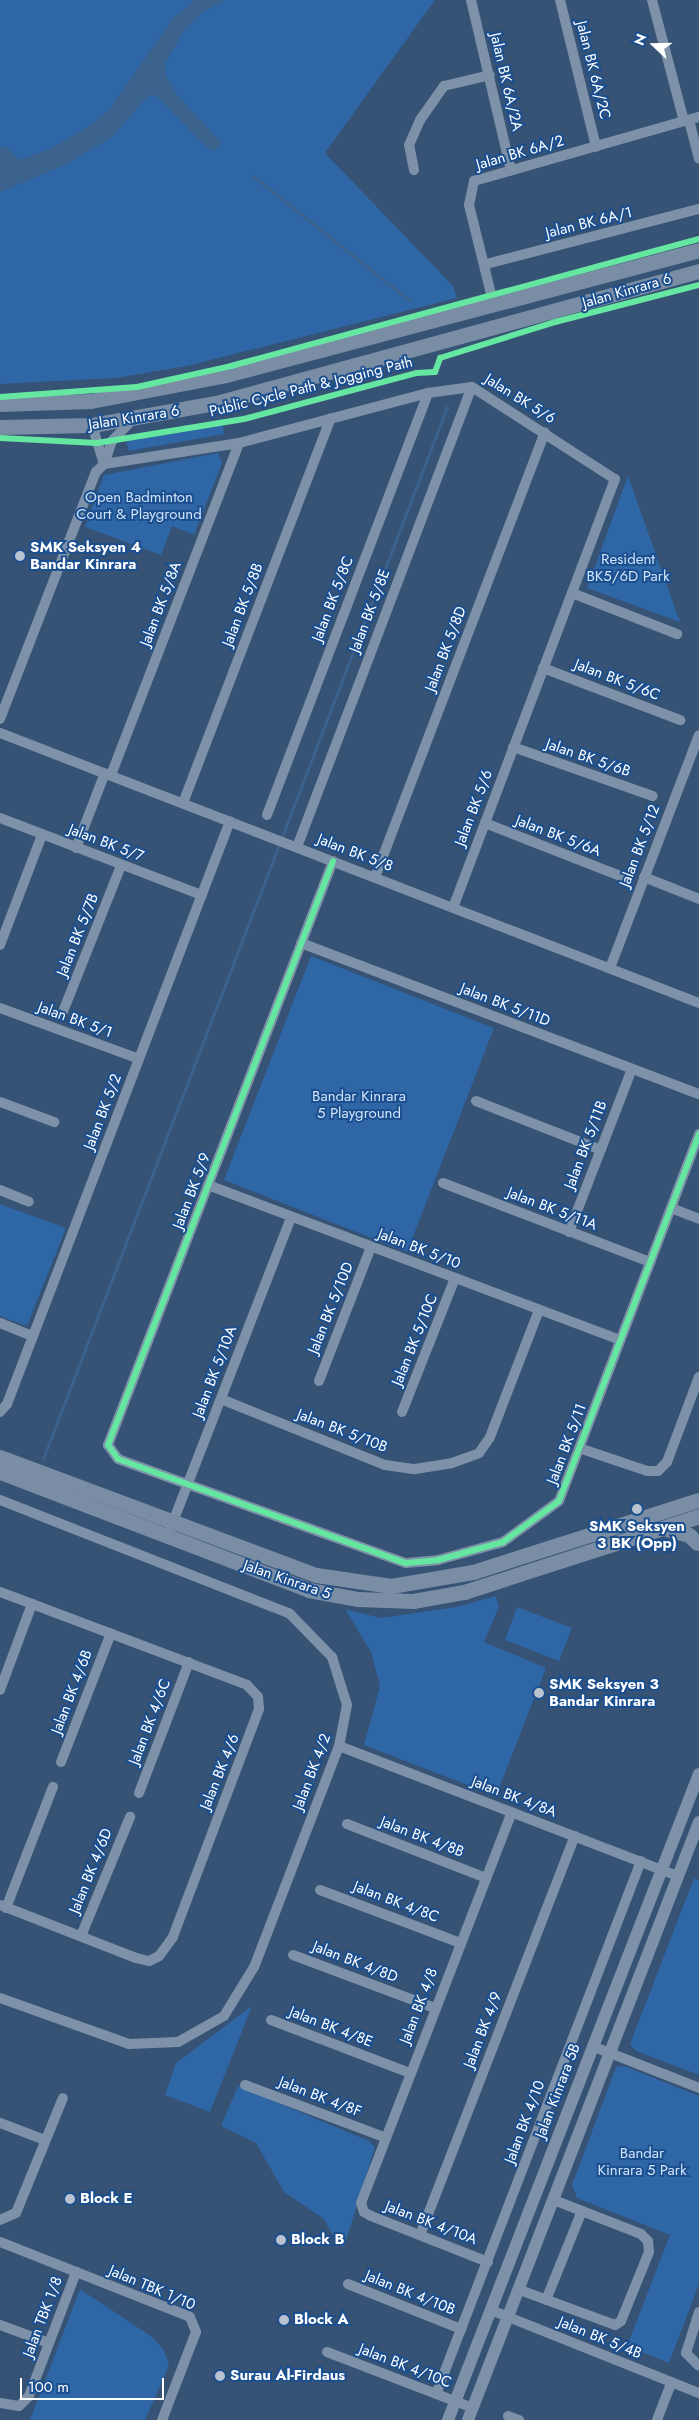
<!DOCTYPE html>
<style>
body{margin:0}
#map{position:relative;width:699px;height:2420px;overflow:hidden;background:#365274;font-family:Jost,sans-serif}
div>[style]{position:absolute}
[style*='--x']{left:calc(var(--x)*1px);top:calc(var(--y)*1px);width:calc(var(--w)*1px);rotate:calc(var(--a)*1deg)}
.green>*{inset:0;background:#2f66a5}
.water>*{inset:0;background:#3b618d}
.stream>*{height:3px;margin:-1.5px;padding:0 1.5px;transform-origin:1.5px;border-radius:1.5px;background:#3b618d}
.minor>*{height:10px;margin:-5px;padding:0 5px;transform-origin:5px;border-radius:5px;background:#7d92a8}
.tertiary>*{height:12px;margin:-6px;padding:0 6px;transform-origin:6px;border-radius:6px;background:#7d92a8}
.secondary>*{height:15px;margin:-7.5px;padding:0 7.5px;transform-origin:7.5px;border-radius:7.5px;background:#798da4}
.cycleway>*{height:6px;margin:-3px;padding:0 3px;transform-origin:3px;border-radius:3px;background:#66e7a1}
.dots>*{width:14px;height:14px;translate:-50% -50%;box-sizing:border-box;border:2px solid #1b4f8f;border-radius:50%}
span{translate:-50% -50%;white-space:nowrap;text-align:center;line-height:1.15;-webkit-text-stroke:4px #1b4f8f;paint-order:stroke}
.street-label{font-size:15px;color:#fff}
.park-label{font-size:15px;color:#cfe3fa}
.poi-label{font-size:15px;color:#fff;font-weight:700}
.left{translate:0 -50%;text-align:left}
.north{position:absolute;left:629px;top:20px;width:50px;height:50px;-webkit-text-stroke:4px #1b4f8f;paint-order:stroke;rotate:291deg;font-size:14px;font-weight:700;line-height:20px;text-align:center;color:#fff}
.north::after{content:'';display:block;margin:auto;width:18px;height:22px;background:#fff;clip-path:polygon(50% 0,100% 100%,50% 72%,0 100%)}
.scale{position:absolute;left:20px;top:2378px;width:144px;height:22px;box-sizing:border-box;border:2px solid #fff;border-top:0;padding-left:6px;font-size:15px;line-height:18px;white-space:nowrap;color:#fff;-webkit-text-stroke:4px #1b4f8f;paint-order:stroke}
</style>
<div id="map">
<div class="green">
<div style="clip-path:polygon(0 0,435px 0,325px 153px,453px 286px,457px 298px,187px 366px,116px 378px,0 384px)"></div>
<div style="clip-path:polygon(222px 419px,224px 434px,129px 451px,126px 441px)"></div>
<div style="clip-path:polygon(218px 453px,222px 463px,194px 535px,172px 526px,161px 555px,85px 527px,104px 475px)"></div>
<div style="clip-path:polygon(628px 476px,680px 622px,587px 588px)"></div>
<div style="clip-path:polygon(311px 956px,494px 1028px,407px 1252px,224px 1180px)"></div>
<div style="clip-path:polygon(0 1204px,66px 1228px,27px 1326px,0 1316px)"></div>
<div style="clip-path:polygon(496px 1596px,499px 1607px,484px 1642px,546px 1668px,496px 1796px,364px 1745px,380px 1686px,371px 1652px,345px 1609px,381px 1618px,456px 1607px)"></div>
<div style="clip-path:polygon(517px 1607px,572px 1628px,559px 1661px,505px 1640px)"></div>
<div style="clip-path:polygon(694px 1878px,699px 1880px,699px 2075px,636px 2051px,630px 2044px)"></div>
<div style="clip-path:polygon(252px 2006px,210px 2112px,165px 2095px,176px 2063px)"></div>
<div style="clip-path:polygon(624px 2066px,699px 2096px,699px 2284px,669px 2363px,627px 2346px,670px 2235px,577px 2198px,572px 2185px,616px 2067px)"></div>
<div style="clip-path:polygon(238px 2086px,369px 2141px,375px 2147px,344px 2247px,338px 2245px,324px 2219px,284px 2192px,256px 2143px,221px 2126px)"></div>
<div style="clip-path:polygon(80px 2289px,151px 2336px,164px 2350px,169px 2366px,145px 2420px,30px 2420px)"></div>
</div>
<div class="water">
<div style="clip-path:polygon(195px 0,225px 0,203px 12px,183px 32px,165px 64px,166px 76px,178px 96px,222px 143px,214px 151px,203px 144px,157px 96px,149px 95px,112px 137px,67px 164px,0 192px,0 147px,5px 146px,20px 160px,52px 148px,92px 124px,109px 110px,173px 18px)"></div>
</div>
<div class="stream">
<div style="--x:253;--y:176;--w:201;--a:38.5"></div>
<div style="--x:43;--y:1459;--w:1127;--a:-68.99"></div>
</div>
<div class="minor">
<div style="--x:471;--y:0;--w:175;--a:76.8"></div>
<div style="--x:560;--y:0;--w:151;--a:76.2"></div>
<div style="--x:652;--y:0;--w:125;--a:75.2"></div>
<div style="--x:689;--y:120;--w:40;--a:75.6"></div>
<div style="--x:414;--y:170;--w:25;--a:-101"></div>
<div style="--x:409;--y:145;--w:27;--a:-66"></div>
<div style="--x:420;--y:120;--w:42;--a:-54.8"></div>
<div style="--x:444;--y:86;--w:47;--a:-13.4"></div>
<div style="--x:486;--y:264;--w:220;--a:-14.5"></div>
<div style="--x:494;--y:306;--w:104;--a:-103.9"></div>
<div style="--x:469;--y:205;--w:25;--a:-78"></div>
<div style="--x:474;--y:181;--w:234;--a:-15.9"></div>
<div style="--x:92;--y:425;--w:41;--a:72.9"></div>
<div style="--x:104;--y:464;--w:24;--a:-71"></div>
<div style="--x:112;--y:441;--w:29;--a:-46"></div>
<div style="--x:572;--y:593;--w:113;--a:21.3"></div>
<div style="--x:543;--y:668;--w:147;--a:20.8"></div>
<div style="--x:0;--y:719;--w:265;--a:-68.8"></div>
<div style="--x:96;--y:472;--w:11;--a:-45"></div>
<div style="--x:104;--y:464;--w:137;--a:-8.8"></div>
<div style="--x:239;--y:443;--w:196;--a:-14.8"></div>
<div style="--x:428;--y:393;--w:44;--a:-7.8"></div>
<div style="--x:472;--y:387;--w:170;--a:32.8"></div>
<div style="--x:615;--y:479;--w:458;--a:110.7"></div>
<div style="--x:0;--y:733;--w:749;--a:21.12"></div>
<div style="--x:513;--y:747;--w:148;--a:19.3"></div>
<div style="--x:111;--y:775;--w:356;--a:-68.9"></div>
<div style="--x:183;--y:803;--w:412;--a:-69"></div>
<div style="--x:267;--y:815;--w:452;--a:-69.1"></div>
<div style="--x:0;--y:818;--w:216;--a:20.9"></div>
<div style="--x:485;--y:823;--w:145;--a:21.4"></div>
<div style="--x:297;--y:847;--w:492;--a:-69.2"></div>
<div style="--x:76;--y:848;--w:80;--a:-68.9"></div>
<div style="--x:333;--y:861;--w:626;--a:111.07"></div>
<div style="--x:108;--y:1445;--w:17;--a:54"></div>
<div style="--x:118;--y:1459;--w:306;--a:19.9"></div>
<div style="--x:406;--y:1563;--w:32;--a:-5"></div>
<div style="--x:438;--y:1560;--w:67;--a:-15.5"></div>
<div style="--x:503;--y:1542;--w:69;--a:-36.2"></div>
<div style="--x:559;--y:1501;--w:393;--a:-69.1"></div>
<div style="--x:375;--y:877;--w:476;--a:-69.1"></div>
<div style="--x:644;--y:877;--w:59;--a:21.8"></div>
<div style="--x:301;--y:943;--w:426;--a:20.8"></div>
<div style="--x:0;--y:945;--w:118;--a:-69.1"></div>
<div style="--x:610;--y:968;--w:249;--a:-69.1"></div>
<div style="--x:0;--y:1008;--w:148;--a:20.1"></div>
<div style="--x:62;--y:1014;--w:159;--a:-68.3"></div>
<div style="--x:476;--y:1101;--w:134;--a:21.4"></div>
<div style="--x:0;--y:1102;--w:58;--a:20.3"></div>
<div style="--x:443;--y:1183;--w:222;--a:20.9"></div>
<div style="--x:208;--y:1185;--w:440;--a:20.6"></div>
<div style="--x:0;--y:1190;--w:31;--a:22"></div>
<div style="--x:671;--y:1208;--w:30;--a:21"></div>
<div style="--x:569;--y:1232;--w:175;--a:-68.9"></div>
<div style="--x:0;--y:1323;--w:35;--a:22"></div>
<div style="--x:319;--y:1381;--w:144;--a:-68.8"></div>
<div style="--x:221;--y:1399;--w:177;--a:21.9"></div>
<div style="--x:385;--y:1465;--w:30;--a:8"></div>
<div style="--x:415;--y:1469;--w:37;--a:-9"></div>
<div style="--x:452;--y:1463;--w:29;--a:-20"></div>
<div style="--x:479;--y:1453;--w:19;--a:-55"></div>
<div style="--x:490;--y:1437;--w:136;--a:-68.9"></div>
<div style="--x:0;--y:1412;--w:11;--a:-49"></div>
<div style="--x:7;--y:1404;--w:624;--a:-69.07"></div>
<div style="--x:402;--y:1412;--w:144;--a:-68.4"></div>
<div style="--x:579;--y:1448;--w:72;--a:18.7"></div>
<div style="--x:647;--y:1471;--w:11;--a:0"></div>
<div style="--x:658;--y:1471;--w:13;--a:-45"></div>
<div style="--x:667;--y:1462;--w:91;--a:-69.4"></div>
<div style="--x:0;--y:1500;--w:310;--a:21.4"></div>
<div style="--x:289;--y:1613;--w:62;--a:45.7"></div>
<div style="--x:332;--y:1657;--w:50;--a:72.6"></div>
<div style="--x:347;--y:1705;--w:42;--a:101"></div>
<div style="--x:339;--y:1746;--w:237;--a:111"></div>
<div style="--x:254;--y:1967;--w:57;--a:121.5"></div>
<div style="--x:224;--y:2016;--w:53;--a:150.5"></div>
<div style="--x:178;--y:2042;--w:49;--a:177.7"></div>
<div style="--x:129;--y:2044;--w:137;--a:-160.4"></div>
<div style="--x:171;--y:1527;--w:332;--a:-68.8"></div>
<div style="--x:0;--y:1592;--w:264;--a:20.6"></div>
<div style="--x:247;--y:1685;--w:16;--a:47"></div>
<div style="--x:258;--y:1697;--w:12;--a:85"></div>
<div style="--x:259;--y:1709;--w:244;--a:110.7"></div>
<div style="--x:173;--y:1937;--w:24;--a:126"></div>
<div style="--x:159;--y:1956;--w:11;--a:153"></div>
<div style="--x:149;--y:1961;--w:13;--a:-167"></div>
<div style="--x:136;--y:1958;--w:146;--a:-158.7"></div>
<div style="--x:0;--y:1690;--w:92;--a:-69.6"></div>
<div style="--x:339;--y:1746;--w:363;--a:21"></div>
<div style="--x:61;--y:1762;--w:138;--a:-68.8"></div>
<div style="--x:139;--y:1793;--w:140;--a:-69.1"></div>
<div style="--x:347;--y:1824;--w:149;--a:21.2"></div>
<div style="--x:320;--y:1890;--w:150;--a:20.7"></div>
<div style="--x:6;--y:1908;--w:130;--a:-68.8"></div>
<div style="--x:81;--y:1936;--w:129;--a:-67.6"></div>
<div style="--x:293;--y:1955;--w:152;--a:20.5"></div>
<div style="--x:271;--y:2020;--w:149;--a:20.9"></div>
<div style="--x:592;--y:2046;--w:115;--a:21.4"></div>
<div style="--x:245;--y:2085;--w:148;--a:20.5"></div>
<div style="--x:0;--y:2123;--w:48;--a:20.7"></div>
<div style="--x:0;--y:2220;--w:17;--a:-24"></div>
<div style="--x:16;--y:2213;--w:124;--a:-67.8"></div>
<div style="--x:420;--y:2235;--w:428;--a:-68.8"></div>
<div style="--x:0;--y:2242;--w:204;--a:21.5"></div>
<div style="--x:190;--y:2317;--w:16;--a:68"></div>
<div style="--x:196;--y:2332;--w:94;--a:111.1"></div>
<div style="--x:488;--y:2262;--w:126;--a:-158.5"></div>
<div style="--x:371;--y:2216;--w:8;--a:-150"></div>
<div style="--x:364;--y:2212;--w:9;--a:-108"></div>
<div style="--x:361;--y:2203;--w:419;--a:-68.9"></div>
<div style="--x:348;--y:2284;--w:122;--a:21.7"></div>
<div style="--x:520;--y:2290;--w:101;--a:20.2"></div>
<div style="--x:615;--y:2325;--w:7;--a:-34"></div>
<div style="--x:621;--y:2321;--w:74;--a:-67.9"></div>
<div style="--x:649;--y:2252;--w:11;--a:-95"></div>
<div style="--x:648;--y:2241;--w:10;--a:-135"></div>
<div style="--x:641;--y:2234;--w:93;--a:-158.7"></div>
<div style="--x:546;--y:2300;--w:96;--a:-68"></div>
<div style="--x:491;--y:2310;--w:224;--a:21.8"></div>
<div style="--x:699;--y:2312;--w:43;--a:107.6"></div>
<div style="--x:686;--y:2353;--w:18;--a:45"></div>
<div style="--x:0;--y:2325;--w:52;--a:20.2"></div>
<div style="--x:327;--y:2352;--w:156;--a:21"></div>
<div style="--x:436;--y:2394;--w:571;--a:-68.96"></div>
<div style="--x:0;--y:2403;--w:19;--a:9"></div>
<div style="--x:19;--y:2406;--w:14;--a:-45"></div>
<div style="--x:29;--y:2396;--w:133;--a:-69.2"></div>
<div style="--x:508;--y:2416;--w:12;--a:20"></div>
<div style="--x:657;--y:2420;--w:40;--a:-69"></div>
</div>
<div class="tertiary">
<div style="--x:448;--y:2420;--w:693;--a:-68.77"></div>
<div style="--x:468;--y:2420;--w:641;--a:-68.88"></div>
</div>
<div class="secondary">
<div style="--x:0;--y:404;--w:91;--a:-1.9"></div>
<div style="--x:91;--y:401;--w:137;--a:-10.9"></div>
<div style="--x:226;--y:375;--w:489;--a:-14.8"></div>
<div style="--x:0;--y:427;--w:92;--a:-1.2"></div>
<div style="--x:92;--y:425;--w:126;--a:-10.1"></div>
<div style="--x:216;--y:403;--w:501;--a:-15.29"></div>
<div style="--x:0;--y:1457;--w:337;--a:20.5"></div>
<div style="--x:316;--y:1575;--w:76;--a:8.3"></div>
<div style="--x:391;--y:1586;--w:83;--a:-9.7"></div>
<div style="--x:473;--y:1572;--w:237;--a:-17.7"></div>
<div style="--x:0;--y:1472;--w:331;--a:20.9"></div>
<div style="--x:309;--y:1590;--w:50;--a:10.4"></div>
<div style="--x:358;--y:1599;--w:55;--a:2.1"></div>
<div style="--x:413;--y:1601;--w:52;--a:-10"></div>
<div style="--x:464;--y:1592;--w:247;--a:-17.9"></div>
<div style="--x:663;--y:1528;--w:27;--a:15"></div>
<div style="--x:689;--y:1535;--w:11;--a:45"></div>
</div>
<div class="cycleway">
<div style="--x:0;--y:397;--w:137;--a:-4.2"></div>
<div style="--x:137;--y:387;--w:96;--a:-12.6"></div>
<div style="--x:231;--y:366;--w:485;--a:-15.2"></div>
<div style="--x:0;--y:438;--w:97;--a:3"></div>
<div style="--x:97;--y:443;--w:149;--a:-9.3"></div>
<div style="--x:244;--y:419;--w:179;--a:-14.9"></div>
<div style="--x:417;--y:373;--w:18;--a:-3"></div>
<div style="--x:435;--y:372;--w:15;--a:-70"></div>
<div style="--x:440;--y:358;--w:121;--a:-17.4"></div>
<div style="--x:555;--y:322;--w:149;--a:-14.4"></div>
<div style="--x:333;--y:861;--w:626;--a:111.07"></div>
<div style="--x:108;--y:1445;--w:17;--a:54"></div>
<div style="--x:118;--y:1459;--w:306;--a:19.9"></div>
<div style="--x:406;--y:1563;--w:32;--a:-5"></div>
<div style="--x:438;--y:1560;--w:67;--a:-15.5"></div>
<div style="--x:503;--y:1542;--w:69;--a:-36.2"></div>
<div style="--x:559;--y:1501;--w:393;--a:-69.1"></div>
</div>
<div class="dots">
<div style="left:20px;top:556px;background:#b9c2ce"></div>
<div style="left:637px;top:1509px;background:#b9c2ce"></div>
<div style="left:539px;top:1693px;background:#b9c2ce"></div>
<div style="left:70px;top:2199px;background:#b9c2ce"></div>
<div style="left:281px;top:2240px;background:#b9c2ce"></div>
<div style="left:284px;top:2320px;background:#b9c2ce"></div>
<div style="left:220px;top:2376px;background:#b9c2ce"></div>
</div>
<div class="street-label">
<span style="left:593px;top:70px;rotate:76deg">Jalan BK 6A/2C</span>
<span style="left:506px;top:82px;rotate:77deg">Jalan BK 6A/2A</span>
<span style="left:520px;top:153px;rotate:-16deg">Jalan BK 6A/2</span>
<span style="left:589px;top:223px;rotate:-14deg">Jalan BK 6A/1</span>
<span style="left:627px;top:291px;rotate:-16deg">Jalan Kinrara 6</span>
<span style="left:311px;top:387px;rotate:-14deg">Public Cycle Path &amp; Jogging Path</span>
<span style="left:520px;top:399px;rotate:32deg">Jalan BK 5/6</span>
<span style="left:134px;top:418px;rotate:-9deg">Jalan Kinrara 6</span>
<span style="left:333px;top:599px;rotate:-69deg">Jalan BK 5/8C</span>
<span style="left:161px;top:604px;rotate:-69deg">Jalan BK 5/8A</span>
<span style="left:243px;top:605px;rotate:-69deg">Jalan BK 5/8B</span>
<span style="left:370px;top:611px;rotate:-69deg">Jalan BK 5/8E</span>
<span style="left:446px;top:649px;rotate:-69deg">Jalan BK 5/8D</span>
<span style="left:617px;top:680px;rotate:21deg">Jalan BK 5/6C</span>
<span style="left:588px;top:758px;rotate:19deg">Jalan BK 5/6B</span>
<span style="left:474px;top:808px;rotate:-69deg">Jalan BK 5/6</span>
<span style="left:558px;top:836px;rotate:21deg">Jalan BK 5/6A</span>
<span style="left:106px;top:843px;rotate:21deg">Jalan BK 5/7</span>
<span style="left:640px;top:846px;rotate:-69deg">Jalan BK 5/12</span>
<span style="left:355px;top:853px;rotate:21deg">Jalan BK 5/8</span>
<span style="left:78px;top:935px;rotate:-68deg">Jalan BK 5/7B</span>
<span style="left:505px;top:1005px;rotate:21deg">Jalan BK 5/11D</span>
<span style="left:75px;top:1020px;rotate:20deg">Jalan BK 5/1</span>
<span style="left:103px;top:1112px;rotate:-69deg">Jalan BK 5/2</span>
<span style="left:586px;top:1145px;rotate:-69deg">Jalan BK 5/11B</span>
<span style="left:192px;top:1191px;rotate:-69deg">Jalan BK 5/9</span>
<span style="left:552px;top:1209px;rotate:21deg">Jalan BK 5/11A</span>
<span style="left:419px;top:1249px;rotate:21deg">Jalan BK 5/10</span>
<span style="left:331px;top:1308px;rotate:-68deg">Jalan BK 5/10D</span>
<span style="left:415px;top:1340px;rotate:-68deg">Jalan BK 5/10C</span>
<span style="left:215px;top:1372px;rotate:-69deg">Jalan BK 5/10A</span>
<span style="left:342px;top:1431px;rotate:21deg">Jalan BK 5/10B</span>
<span style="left:567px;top:1444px;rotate:-69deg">Jalan BK 5/11</span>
<span style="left:287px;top:1580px;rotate:19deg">Jalan Kinrara 5</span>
<span style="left:72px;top:1692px;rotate:-69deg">Jalan BK 4/6B</span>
<span style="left:150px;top:1722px;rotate:-69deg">Jalan BK 4/6C</span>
<span style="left:220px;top:1772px;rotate:-68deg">Jalan BK 4/6</span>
<span style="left:312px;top:1772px;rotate:-69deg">Jalan BK 4/2</span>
<span style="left:514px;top:1797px;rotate:21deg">Jalan BK 4/8A</span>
<span style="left:422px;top:1837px;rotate:21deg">Jalan BK 4/8B</span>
<span style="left:91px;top:1871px;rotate:-68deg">Jalan BK 4/6D</span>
<span style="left:396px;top:1902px;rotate:21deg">Jalan BK 4/8C</span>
<span style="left:355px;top:1962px;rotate:21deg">Jalan BK 4/8D</span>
<span style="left:419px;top:2006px;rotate:-69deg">Jalan BK 4/8</span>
<span style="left:331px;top:2027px;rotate:21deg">Jalan BK 4/8E</span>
<span style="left:483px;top:2030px;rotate:-69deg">Jalan BK 4/9</span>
<span style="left:558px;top:2091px;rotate:-69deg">Jalan Kinrara 5B</span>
<span style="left:320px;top:2097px;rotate:21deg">Jalan BK 4/8F</span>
<span style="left:525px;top:2122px;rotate:-69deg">Jalan BK 4/10</span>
<span style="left:431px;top:2223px;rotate:21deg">Jalan BK 4/10A</span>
<span style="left:152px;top:2288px;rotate:23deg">Jalan TBK 1/10</span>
<span style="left:410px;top:2293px;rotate:22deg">Jalan BK 4/10B</span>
<span style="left:43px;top:2317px;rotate:-69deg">Jalan TBK 1/8</span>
<span style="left:600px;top:2338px;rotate:22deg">Jalan BK 5/4B</span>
<span style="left:405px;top:2366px;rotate:21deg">Jalan BK 4/10C</span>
</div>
<div class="park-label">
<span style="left:139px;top:506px">Open Badminton<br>Court &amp; Playground</span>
<span style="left:628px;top:568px">Resident<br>BK5/6D Park</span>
<span style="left:359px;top:1105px">Bandar Kinrara<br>5 Playground</span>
<span style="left:642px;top:2162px">Bandar<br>Kinrara 5 Park</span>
</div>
<div class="poi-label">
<span class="left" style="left:30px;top:556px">SMK Seksyen 4<br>Bandar Kinrara</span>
<span style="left:637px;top:1535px">SMK Seksyen<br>3 BK (Opp)</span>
<span class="left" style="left:549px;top:1693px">SMK Seksyen 3<br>Bandar Kinrara</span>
<span class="left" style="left:80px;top:2199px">Block E</span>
<span class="left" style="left:291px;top:2240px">Block B</span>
<span class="left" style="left:294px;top:2320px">Block A</span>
<span class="left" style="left:230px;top:2376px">Surau Al-Firdaus</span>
</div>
<div class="north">N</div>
<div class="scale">100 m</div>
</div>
